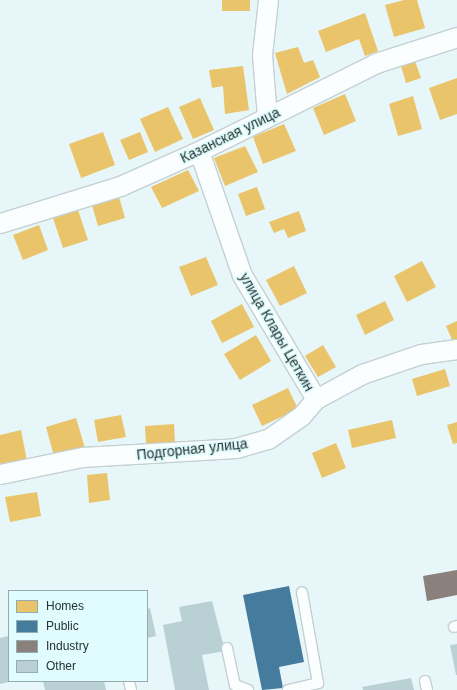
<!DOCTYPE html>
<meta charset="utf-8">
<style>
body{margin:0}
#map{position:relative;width:457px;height:690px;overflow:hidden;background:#e7f6f8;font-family:Helvetica,sans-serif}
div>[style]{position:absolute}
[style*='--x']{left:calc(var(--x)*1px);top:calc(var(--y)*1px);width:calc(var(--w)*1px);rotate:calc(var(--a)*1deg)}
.homes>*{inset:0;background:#e9c46a}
.public>*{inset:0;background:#457b9d}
.industry>*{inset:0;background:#8a817c}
.building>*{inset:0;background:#b9d1d4}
.roads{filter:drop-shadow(1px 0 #c4d0d2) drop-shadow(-1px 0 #c4d0d2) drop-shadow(0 1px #c4d0d2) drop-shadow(0 -1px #c4d0d2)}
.lane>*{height:10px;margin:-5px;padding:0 5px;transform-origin:5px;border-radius:5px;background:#fbfefe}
.street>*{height:19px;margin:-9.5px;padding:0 9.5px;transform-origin:9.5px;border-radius:9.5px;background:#fbfefe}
span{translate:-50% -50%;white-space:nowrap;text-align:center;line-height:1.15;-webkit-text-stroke:4px #e1fcfe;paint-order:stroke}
.street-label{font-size:14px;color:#253233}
.legend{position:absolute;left:8px;top:590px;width:140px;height:92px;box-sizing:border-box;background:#e1fcfe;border:1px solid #96abad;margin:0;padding:5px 7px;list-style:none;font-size:12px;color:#253233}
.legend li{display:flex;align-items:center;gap:8px;height:20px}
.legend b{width:20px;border:1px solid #96abad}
</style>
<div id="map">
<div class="homes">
<div style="clip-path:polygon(222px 0,250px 0,250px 11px,222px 11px)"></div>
<div style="clip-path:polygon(404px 0,417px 0,425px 28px,394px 37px,385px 5px)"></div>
<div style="clip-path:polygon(365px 13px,378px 51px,365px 56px,359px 39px,326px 52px,318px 31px)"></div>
<div style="clip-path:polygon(298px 47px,304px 63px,313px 60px,320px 77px,287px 94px,275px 53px)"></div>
<div style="clip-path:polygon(415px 61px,421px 78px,406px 83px,401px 66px)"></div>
<div style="clip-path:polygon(243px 66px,249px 110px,225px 114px,223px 86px,212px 88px,209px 70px)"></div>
<div style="clip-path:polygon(457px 78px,457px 114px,440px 120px,429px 88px)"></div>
<div style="clip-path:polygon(345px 94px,356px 121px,324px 135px,313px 108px)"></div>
<div style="clip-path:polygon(413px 96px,422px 129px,398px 136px,389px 104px)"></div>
<div style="clip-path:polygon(200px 98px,214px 130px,193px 139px,179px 107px)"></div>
<div style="clip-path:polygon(168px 107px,183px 139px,155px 152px,140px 119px)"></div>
<div style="clip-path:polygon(284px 124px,296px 151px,263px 164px,253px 137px)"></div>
<div style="clip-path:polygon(103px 132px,115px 165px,81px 178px,69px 144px)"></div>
<div style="clip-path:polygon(140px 132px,148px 152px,129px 160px,120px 140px)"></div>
<div style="clip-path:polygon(245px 146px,258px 172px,225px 186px,214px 158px)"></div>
<div style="clip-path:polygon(188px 170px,199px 191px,162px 208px,151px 187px)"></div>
<div style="clip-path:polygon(257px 187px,265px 209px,246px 216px,238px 194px)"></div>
<div style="clip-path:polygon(119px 197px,125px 218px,98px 226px,92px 205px)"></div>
<div style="clip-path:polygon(78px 210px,88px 240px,63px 248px,53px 218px)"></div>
<div style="clip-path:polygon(299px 211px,306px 231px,288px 238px,284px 229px,274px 233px,269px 222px)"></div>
<div style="clip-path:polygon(39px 225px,48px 250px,23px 260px,13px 235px)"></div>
<div style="clip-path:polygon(206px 257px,218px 285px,191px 296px,179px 267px)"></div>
<div style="clip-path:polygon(422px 261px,436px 287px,407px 302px,394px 276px)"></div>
<div style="clip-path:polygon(294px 266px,307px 293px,280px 306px,266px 280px)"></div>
<div style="clip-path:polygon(385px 301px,394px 320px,365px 335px,356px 315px)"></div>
<div style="clip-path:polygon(242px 304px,254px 327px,222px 343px,211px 321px)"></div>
<div style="clip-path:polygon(457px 321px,457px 340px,453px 342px,446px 326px)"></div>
<div style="clip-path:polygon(256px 335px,271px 361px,240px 380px,224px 354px)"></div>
<div style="clip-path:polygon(323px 345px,336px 367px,318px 377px,305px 356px)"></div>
<div style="clip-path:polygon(445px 369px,450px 386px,417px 396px,412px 379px)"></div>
<div style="clip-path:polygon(288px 388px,298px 409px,262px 426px,252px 405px)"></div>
<div style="clip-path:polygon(121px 415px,126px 437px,98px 442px,94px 420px)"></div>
<div style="clip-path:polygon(76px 418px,85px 448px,54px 456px,46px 427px)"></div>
<div style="clip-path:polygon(392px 420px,396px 438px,352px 448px,348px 430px)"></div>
<div style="clip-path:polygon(457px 422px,457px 443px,453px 444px,447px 425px)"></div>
<div style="clip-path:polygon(174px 424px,175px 444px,146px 446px,145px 426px)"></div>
<div style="clip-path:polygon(21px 430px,27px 461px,0 466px,0 435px)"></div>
<div style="clip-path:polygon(336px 443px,346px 468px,322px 478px,312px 453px)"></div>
<div style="clip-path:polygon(107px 473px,110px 500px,89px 503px,87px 475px)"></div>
<div style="clip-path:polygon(37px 492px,41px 516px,10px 522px,5px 497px)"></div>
</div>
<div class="public">
<div style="clip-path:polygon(289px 586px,304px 662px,279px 667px,283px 688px,262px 690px,243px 595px)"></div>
</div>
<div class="industry">
<div style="clip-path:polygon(457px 570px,457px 595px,427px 601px,423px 576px)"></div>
</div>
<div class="building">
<div style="clip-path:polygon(212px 601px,225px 651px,202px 655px,209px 690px,175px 690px,163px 625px,182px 621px,179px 607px)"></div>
<div style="clip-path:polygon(150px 608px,156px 636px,147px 638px,147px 609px)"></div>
<div style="clip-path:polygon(9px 636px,9px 682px,0 684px,0 638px)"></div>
<div style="clip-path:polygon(457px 644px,457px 675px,456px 675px,450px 645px)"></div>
<div style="clip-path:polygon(411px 678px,414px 690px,363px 690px,362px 687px)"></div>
<div style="clip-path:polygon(43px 681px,104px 681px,106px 690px,45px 690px)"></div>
</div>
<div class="roads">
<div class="lane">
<div style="--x:454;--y:627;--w:3;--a:-18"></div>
<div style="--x:227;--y:648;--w:38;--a:78"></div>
<div style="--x:235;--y:685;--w:14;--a:21"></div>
<div style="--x:129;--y:681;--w:9;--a:77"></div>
<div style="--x:425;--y:681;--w:9;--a:77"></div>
<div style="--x:288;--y:690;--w:31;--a:-13"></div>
<div style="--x:318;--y:683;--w:92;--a:-100"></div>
</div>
<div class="street">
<div style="--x:267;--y:117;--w:62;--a:-94.6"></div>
<div style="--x:262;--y:55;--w:55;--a:-83.8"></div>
<div style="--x:199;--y:151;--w:131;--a:70.9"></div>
<div style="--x:242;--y:275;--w:144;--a:59.2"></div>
<div style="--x:0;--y:223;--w:126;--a:-17.1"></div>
<div style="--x:120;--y:186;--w:86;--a:-23.9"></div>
<div style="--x:199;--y:151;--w:198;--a:-26.4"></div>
<div style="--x:376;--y:63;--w:85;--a:-17.8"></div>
<div style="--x:0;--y:474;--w:84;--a:-11.7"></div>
<div style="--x:82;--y:457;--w:154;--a:-3.3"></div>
<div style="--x:236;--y:448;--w:33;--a:-16"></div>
<div style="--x:268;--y:439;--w:40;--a:-34.9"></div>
<div style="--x:301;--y:416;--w:23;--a:-49"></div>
<div style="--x:316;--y:399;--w:52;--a:-28.5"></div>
<div style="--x:362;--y:374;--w:62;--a:-18.7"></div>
<div style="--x:421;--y:354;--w:36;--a:-8"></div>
</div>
</div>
<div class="street-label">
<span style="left:230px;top:135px;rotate:-26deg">Казанская улица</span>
<span style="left:277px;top:332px;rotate:60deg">улица Клары Цеткин</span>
<span style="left:192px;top:449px;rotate:-6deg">Подгорная улица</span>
</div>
<ul class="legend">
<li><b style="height:11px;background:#e9c46a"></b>Homes</li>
<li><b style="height:11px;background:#457b9d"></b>Public</li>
<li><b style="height:11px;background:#8a817c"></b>Industry</li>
<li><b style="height:11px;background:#b9d1d4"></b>Other</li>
</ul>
</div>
